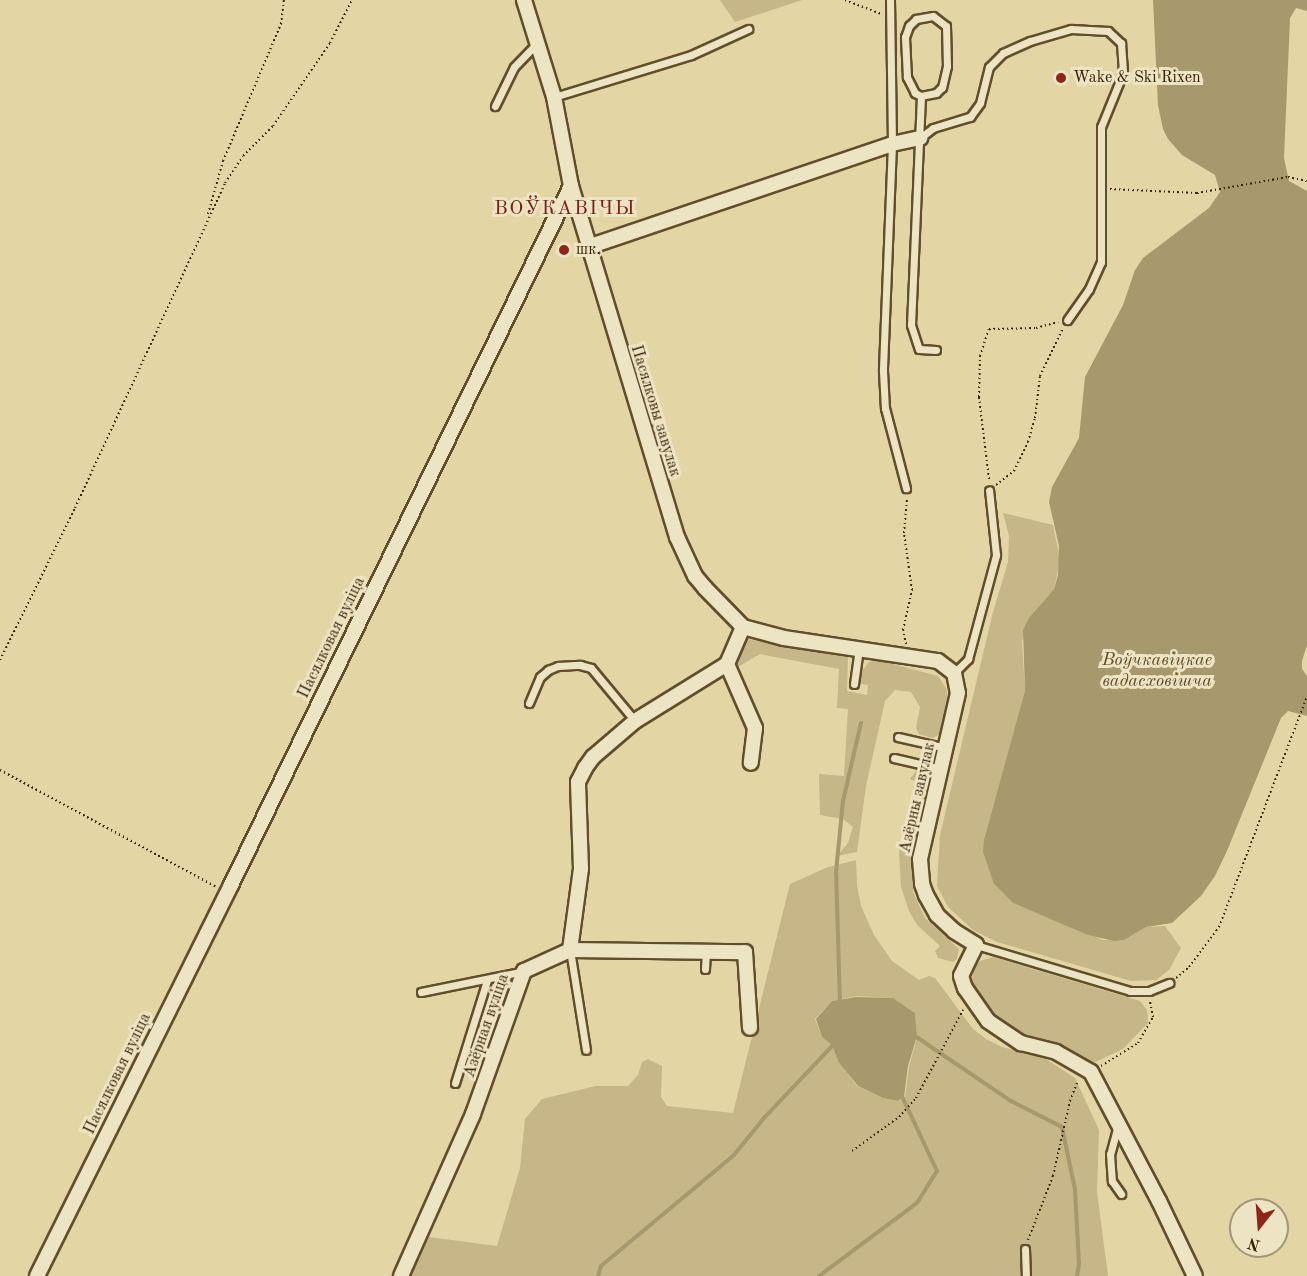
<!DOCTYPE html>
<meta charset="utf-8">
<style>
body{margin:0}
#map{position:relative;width:1307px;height:1276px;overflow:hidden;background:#e3d5a4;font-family:"Old Standard TT",serif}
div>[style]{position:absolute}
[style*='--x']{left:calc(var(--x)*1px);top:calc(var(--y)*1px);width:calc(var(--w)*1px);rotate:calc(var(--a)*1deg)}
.green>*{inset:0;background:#c6b688}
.water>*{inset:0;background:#a8986d}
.stream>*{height:4px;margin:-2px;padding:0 2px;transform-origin:2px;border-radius:2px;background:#a8986d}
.path>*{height:2px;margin-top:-1px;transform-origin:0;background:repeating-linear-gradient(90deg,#362101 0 1.5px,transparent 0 4.5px)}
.roads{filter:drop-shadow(2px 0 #614e2a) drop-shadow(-2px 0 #614e2a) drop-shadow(0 2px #614e2a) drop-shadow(0 -2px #614e2a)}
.lane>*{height:7px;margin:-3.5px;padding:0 3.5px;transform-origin:3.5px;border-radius:3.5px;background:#ede4c4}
.street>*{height:14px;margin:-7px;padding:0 7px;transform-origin:7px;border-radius:7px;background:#ede4c4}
.dots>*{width:16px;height:16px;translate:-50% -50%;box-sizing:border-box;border:3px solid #ede4c4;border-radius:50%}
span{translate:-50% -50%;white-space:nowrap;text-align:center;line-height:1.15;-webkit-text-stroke:6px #ede4c4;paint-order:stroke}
.poi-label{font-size:16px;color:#362101}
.left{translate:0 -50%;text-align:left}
.street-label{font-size:16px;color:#362101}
.water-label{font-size:18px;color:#5e4b27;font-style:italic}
.quarter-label{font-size:20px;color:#7a1f14;letter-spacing:1.5px}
.north{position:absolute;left:1229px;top:1198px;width:60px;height:60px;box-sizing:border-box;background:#ede4c4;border:2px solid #a49676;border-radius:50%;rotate:197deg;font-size:16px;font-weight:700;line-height:24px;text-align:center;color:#362101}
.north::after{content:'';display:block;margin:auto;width:21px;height:27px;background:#8f2418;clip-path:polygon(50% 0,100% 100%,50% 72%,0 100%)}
</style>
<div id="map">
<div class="green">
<div style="clip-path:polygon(720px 0,802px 0,735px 22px)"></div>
<div style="clip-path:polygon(1003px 513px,1053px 525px,1060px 560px,1054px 589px,1037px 609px,1022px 641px,1025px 691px,994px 884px,1013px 903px,1103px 940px,1124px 940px,1146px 927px,1165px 926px,1181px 948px,1169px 970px,1156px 980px,1131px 981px,997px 942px,973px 930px,948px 907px,937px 886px,940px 835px,993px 612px,1008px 562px,1009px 536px)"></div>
<div style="clip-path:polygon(748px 639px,848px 657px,847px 691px,867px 695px,868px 685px,861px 684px,861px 672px,869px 662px,878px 660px,938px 676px,946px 688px,948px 697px,941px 729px,939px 735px,932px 738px,919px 734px,916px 728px,920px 707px,911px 692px,895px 690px,885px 701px,866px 786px,857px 852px,837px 856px,848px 843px,853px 827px,843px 819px,820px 815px,819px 774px,844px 776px,848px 709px,837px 708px,839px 669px,760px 654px,736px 668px,738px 646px)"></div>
<div style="clip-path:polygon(919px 767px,926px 769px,930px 775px,912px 849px,913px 892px,925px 918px,959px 949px,957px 959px,953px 962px,938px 958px,935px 951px,940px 946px,917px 925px,909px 911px,901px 887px,899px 851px,915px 781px,910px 779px)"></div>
<div style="clip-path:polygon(evenodd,856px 860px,857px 885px,861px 906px,874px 935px,892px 961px,919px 980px,929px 976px,935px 978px,973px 1029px,986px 1039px,1002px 1047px,1043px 1057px,1075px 1078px,1099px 1130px,1097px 1192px,1108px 1276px,411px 1276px,429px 1237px,497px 1246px,520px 1168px,525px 1119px,542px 1099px,596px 1086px,628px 1086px,638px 1075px,642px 1062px,648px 1059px,662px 1066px,661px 1097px,667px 1106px,733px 1113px,790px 884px,828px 867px,856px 860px,857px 996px,893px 998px,915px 1013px,917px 1037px,909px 1067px,905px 1097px,897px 1101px,883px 1098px,857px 1086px,839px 1063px,833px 1045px,822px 1037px,815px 1019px,832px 1001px,857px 996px)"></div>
<div style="clip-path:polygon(993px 957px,1140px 1001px,1147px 1010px,1148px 1023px,1123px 1049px,1093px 1063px,1060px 1045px,1013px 1032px,994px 1018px,978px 996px,972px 980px,973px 970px,980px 961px)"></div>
</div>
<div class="water">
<div style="clip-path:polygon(1153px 0,1307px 0,1307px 11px,1296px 8px,1290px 18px,1284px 158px,1289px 181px,1307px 191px,1307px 645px,1302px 661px,1302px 669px,1307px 676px,1307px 716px,1288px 711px,1281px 718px,1227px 851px,1215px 876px,1201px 896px,1172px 923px,1146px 927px,1124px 940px,1114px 941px,1088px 935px,1013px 903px,994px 884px,983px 852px,984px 840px,1025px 691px,1023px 630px,1029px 618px,1054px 589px,1058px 575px,1059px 546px,1049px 502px,1052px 487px,1079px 438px,1085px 377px,1123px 305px,1135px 270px,1143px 258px,1209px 208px,1220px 192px,1215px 175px,1182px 155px,1168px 139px,1163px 129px,1158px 105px)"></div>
<div style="clip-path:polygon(856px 997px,893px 998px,915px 1013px,917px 1036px,908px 1066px,904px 1097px,897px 1101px,883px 1098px,858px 1086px,839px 1063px,832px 1045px,822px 1037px,816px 1019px,832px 1001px)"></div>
</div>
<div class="stream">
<div style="--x:840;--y:1004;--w:132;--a:-91.7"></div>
<div style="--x:836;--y:872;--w:71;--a:-84.4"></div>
<div style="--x:843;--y:801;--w:80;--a:-77"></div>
<div style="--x:915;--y:1036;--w:116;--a:34.1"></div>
<div style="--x:1011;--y:1101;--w:57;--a:27"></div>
<div style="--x:1062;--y:1127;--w:64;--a:78.3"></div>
<div style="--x:1075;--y:1190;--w:74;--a:86.9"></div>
<div style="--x:1079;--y:1264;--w:12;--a:99"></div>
<div style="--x:598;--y:1276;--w:10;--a:-73"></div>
<div style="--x:601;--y:1266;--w:173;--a:-39.8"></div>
<div style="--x:734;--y:1155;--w:48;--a:-51"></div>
<div style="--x:764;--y:1118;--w:100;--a:-46.6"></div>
<div style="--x:833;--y:1045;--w:4;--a:-90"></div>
<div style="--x:819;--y:1276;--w:122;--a:-36.7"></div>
<div style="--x:917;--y:1203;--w:38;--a:-58"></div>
<div style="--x:937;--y:1171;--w:85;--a:-115.1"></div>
</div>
<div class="path">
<div style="--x:845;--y:0;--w:39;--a:21"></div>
<div style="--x:1110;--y:189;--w:87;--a:2.6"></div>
<div style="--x:1197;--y:193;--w:92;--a:-10"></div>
<div style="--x:1288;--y:177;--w:19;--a:12"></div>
<div style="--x:208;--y:214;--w:55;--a:-74.2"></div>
<div style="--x:223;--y:161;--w:149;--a:-67.1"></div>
<div style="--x:281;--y:24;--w:24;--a:-83"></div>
<div style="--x:989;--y:479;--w:83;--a:-97"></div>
<div style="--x:979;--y:397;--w:41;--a:-88.6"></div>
<div style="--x:980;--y:356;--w:28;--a:-72"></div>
<div style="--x:989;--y:329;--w:47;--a:-1.2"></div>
<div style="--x:1036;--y:328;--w:23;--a:-15"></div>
<div style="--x:996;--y:485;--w:23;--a:-38"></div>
<div style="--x:1014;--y:471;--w:32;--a:-64"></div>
<div style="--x:1028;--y:442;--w:25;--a:-74"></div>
<div style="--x:1035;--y:418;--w:42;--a:-83.2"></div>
<div style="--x:1040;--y:376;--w:53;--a:-64.4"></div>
<div style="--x:906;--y:644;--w:14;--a:-102"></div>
<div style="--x:903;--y:630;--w:41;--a:-77.3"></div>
<div style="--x:912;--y:590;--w:58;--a:-98"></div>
<div style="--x:904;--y:533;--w:34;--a:-85"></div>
<div style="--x:0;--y:660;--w:169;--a:-63.7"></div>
<div style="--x:75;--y:508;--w:358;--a:-65.2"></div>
<div style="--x:225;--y:183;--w:32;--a:-56"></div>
<div style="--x:243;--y:156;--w:42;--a:-45"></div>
<div style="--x:273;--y:126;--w:101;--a:-55.5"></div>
<div style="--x:330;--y:43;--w:48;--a:-62.9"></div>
<div style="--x:0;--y:770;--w:246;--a:28.4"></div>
<div style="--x:1176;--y:978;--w:17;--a:-40"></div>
<div style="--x:1189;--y:967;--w:50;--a:-53.1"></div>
<div style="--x:1219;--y:927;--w:247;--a:-69.1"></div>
<div style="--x:1101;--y:1066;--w:44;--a:-31.9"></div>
<div style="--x:1138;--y:1043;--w:30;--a:-60"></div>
<div style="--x:1153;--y:1017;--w:16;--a:-101"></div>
<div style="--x:852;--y:1151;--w:58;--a:-35.9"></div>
<div style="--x:899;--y:1117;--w:25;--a:-48"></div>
<div style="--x:916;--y:1098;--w:100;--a:-61.9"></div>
<div style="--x:1028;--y:1240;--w:69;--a:-68.7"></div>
<div style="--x:1053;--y:1176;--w:77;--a:-77.2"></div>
<div style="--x:1070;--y:1101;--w:22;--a:-69"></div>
</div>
<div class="roads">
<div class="lane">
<div style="--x:890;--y:0;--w:144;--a:89.2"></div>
<div style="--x:892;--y:144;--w:227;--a:92.3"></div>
<div style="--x:883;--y:371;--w:37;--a:87"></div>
<div style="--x:885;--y:408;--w:83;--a:75.3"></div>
<div style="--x:921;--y:96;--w:7;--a:-153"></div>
<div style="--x:915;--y:93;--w:18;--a:-117"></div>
<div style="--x:907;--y:77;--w:40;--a:-92.9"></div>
<div style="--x:905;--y:37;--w:12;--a:-70"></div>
<div style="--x:909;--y:26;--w:10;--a:-45"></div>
<div style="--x:916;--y:19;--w:17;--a:-10"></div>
<div style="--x:933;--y:16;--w:16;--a:38"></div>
<div style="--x:946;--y:26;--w:40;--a:88.6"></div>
<div style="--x:947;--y:66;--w:22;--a:103"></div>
<div style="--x:942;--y:87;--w:8;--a:135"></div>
<div style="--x:936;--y:93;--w:15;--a:169"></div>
<div style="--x:921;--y:96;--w:229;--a:92.5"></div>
<div style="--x:911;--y:325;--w:25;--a:72"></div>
<div style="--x:919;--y:349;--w:17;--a:3"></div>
<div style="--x:554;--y:97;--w:143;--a:-17"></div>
<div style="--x:691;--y:55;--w:63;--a:-24.5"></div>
<div style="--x:495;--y:106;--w:43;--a:-64"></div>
<div style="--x:514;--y:67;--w:32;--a:-46"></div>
<div style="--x:920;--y:138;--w:16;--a:-38"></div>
<div style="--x:933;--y:128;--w:39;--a:-17"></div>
<div style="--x:970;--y:117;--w:17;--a:-54"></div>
<div style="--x:980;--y:103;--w:37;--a:-76"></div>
<div style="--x:989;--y:67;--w:20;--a:-45"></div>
<div style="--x:1003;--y:53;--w:30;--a:-24"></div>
<div style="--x:1030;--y:41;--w:43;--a:-16.3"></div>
<div style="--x:1071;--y:29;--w:37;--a:3"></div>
<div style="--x:1108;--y:31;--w:18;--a:43"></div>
<div style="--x:1121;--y:43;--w:30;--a:86"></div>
<div style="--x:1123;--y:73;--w:58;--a:112.2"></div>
<div style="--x:1101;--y:127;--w:135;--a:90"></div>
<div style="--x:1101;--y:262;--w:30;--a:114"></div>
<div style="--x:1089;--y:289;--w:38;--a:125"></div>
<div style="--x:954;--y:673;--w:20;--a:-45"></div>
<div style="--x:968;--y:659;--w:108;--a:-74.9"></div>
<div style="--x:996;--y:555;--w:65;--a:-96.1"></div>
<div style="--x:854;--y:684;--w:35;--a:-82"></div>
<div style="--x:529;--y:703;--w:28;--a:-67"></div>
<div style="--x:540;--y:677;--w:11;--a:-41"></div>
<div style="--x:548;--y:670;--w:11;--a:-22"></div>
<div style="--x:558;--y:666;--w:22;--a:-3"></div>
<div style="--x:580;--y:665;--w:11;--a:15"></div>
<div style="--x:591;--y:668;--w:69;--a:50.3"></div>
<div style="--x:898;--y:737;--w:49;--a:12.9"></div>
<div style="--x:894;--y:758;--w:48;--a:13.2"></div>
<div style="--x:976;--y:945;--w:161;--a:16.6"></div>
<div style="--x:1130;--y:991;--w:19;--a:0"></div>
<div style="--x:1149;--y:991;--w:22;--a:-22"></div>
<div style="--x:570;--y:950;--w:101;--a:80.9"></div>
<div style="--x:705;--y:969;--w:17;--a:-87"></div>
<div style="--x:421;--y:992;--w:105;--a:-11.5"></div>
<div style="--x:455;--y:1083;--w:108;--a:-72.7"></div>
<div style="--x:1118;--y:1125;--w:30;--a:105"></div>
<div style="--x:1110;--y:1154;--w:27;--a:86"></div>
<div style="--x:1112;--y:1181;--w:16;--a:55"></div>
<div style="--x:1025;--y:1249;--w:27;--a:88"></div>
</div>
<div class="street">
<div style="--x:571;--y:186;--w:367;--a:73.2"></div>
<div style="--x:677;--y:537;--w:43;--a:65.2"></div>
<div style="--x:695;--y:576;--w:16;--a:50"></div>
<div style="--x:705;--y:588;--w:54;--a:45.7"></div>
<div style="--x:743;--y:627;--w:42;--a:15"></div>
<div style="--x:784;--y:638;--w:156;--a:8.5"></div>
<div style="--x:938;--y:661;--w:20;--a:37"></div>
<div style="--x:954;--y:673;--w:20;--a:79"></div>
<div style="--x:958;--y:693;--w:170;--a:102.9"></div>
<div style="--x:920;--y:859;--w:25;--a:85"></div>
<div style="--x:922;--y:884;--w:12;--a:70"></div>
<div style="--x:926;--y:895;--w:23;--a:61"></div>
<div style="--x:937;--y:915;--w:23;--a:43"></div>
<div style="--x:954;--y:931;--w:26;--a:32"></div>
<div style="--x:976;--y:945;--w:34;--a:116"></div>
<div style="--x:961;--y:976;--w:13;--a:72"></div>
<div style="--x:965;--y:988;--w:40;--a:55.1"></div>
<div style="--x:988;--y:1021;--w:40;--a:34"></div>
<div style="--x:1021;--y:1043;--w:36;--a:14"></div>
<div style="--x:1056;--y:1052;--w:40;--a:29.7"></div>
<div style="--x:1091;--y:1072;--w:146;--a:62.2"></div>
<div style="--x:1159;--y:1201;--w:83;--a:64.4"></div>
<div style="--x:588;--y:247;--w:321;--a:-18.7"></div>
<div style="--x:892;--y:144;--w:29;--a:-12"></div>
<div style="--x:727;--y:664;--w:70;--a:66.4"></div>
<div style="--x:755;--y:728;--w:35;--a:97"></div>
<div style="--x:570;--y:950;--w:175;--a:0.7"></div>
<div style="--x:745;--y:952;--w:76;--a:86.2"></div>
<div style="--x:37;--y:1276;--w:436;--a:-63.6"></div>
<div style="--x:231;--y:885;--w:777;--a:-64.06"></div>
<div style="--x:571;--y:186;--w:91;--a:-100.8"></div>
<div style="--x:554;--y:97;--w:102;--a:-107.2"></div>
<div style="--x:401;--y:1276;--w:177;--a:-66"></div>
<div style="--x:473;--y:1114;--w:152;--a:-70.4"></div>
<div style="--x:524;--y:971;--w:51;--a:-24.5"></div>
<div style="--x:570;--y:950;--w:82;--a:-82.3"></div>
<div style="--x:581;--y:869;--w:87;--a:-92"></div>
<div style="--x:578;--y:782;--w:16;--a:-63"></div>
<div style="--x:585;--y:768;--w:14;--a:-54"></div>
<div style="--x:593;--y:757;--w:55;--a:-40.6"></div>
<div style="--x:635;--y:721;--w:108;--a:-31.8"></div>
<div style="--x:727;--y:664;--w:40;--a:-66.6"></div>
</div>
</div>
<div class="dots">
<div style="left:1061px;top:78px;background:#8f2418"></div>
<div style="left:564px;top:250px;background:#8f2418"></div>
</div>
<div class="poi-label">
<span class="left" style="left:1073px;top:78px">Wake &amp; Ski Rixen</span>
<span class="left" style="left:576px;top:250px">шк.</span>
</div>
<div class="street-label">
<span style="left:655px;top:411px;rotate:73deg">Пасялковы завулак</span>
<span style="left:332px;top:638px;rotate:-64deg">Пасялковая вуліца</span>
<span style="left:918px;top:798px;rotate:-77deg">Азёрны завулак</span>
<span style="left:487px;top:1026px;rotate:-71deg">Азёрная вуліца</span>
<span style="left:118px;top:1074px;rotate:-64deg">Пасялковая вуліца</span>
</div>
<div class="water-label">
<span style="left:1157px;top:671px">Воўчкавіцкае<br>вадасховішча</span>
</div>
<div class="quarter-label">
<span style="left:565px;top:209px">ВОЎКАВІЧЫ</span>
</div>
<div class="north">N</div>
</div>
